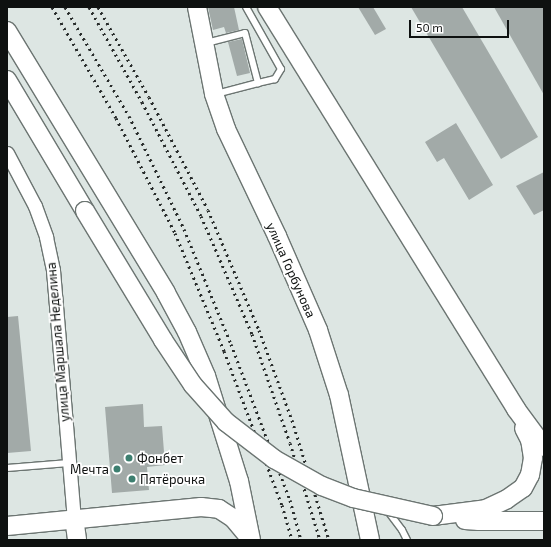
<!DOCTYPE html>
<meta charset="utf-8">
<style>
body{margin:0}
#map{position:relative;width:551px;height:547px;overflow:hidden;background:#dde6e3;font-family:"Exo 2",sans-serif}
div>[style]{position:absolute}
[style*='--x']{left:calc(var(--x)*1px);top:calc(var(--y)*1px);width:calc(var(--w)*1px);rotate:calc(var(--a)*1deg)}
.building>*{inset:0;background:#a2aaa8}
.roads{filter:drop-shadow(1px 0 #6c7572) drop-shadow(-1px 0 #6c7572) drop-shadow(0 1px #6c7572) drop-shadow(0 -1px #6c7572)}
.lane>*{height:6px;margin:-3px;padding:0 3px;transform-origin:3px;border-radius:3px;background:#fff}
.street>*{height:13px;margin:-6.5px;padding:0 6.5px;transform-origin:6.5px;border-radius:6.5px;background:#fff}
.secondary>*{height:18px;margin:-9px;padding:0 9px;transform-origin:9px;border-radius:9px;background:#fff}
.rail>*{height:3px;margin-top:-1.5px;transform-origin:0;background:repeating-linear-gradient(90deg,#282c2b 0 2px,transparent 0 6px)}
.bridges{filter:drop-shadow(1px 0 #6c7572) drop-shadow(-1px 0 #6c7572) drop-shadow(0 1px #6c7572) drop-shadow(0 -1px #6c7572)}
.secondary-bridge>*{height:18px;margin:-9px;padding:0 9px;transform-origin:9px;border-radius:9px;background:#fff}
.dots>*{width:11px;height:11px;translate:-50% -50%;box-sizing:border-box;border:2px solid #fff;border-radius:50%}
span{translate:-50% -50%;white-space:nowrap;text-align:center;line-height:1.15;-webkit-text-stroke:3.5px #fff;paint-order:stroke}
.street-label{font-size:13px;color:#0e1110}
.poi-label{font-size:13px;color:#0e1110}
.left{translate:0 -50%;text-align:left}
.right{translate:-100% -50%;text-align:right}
.frame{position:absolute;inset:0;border:8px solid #0e1110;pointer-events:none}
.scale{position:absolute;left:409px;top:20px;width:100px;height:18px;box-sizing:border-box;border:2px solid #0e1110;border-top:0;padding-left:5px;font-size:12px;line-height:14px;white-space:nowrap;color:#0e1110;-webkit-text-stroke:3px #fff;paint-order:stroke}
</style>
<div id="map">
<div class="building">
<div style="clip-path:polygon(208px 7px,234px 7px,239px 30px,226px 33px,224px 27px,213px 30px)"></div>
<div style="clip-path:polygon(358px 7px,373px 7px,386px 29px,375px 35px)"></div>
<div style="clip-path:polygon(411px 7px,462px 7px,538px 137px,501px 159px)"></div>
<div style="clip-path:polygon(494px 7px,544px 7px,544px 95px)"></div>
<div style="clip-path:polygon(242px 39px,250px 73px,237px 76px,228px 42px)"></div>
<div style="clip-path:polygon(456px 123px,493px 185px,469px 200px,444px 158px,437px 162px,425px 142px)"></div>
<div style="clip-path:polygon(544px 172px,544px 210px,534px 215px,516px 186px)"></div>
<div style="clip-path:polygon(18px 316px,31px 451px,7px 453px,7px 317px)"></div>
<div style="clip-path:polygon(143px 404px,144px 427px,162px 426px,165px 465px,147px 467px,149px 490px,112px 493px,105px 407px)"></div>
</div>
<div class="roads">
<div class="lane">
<div style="--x:246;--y:7;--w:71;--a:60.6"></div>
<div style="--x:281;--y:69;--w:12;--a:121"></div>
<div style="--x:275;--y:79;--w:17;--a:167"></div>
<div style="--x:206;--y:43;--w:40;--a:-14.4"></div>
<div style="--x:245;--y:33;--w:52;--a:75.4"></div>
<div style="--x:258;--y:83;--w:43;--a:165.3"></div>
<div style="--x:7;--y:468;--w:62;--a:-4.6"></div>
<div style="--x:387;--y:510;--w:25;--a:53"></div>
<div style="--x:402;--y:530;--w:11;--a:63"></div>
</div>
<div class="street">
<div style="--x:7;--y:153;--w:60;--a:62.2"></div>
<div style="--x:35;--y:206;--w:33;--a:70"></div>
<div style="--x:46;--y:237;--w:34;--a:78"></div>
<div style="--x:53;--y:270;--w:249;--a:85.2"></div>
</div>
<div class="secondary">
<div style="--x:197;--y:7;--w:89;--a:78.9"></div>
<div style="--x:214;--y:94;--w:37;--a:71"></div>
<div style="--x:226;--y:129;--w:119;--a:64.5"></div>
<div style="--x:277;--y:236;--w:103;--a:66.4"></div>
<div style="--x:318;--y:330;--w:68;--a:72.1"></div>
<div style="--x:339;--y:395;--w:148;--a:77.9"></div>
<div style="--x:267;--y:7;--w:473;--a:58.2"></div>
<div style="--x:516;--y:409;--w:47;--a:53.6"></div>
<div style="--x:7;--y:31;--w:306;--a:58.7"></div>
<div style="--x:166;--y:293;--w:44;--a:61.7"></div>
<div style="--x:187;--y:332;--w:48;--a:66.6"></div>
<div style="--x:206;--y:376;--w:110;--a:72.6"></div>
<div style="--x:239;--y:481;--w:60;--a:78.5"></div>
<div style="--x:7;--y:80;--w:152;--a:59.2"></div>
<div style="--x:433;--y:516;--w:53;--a:-7.5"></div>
<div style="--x:486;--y:509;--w:23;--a:-25"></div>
<div style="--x:507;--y:499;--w:19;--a:-35"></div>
<div style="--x:523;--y:488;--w:15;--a:-62"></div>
<div style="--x:530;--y:475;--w:17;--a:-80"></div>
<div style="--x:533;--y:458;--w:18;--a:-99"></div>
<div style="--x:530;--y:440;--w:13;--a:-117"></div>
<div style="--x:74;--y:518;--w:22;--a:82"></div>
<div style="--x:465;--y:520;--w:14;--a:4"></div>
<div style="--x:479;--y:521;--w:65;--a:0"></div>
<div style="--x:7;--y:526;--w:195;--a:-5.6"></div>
<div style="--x:201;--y:507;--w:18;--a:6"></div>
<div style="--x:219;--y:509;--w:17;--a:33"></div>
<div style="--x:233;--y:518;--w:25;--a:50"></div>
</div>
</div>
<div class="rail">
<div style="--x:52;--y:7;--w:128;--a:60"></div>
<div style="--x:116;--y:118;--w:129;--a:62.8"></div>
<div style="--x:175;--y:233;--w:128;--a:67.4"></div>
<div style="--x:224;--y:351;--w:165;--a:69.4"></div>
<div style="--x:282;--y:505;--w:36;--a:74"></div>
<div style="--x:65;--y:7;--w:126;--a:59.6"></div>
<div style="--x:129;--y:116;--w:126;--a:64"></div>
<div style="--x:184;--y:229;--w:124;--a:67.8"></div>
<div style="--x:231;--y:344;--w:167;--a:69.3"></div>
<div style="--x:290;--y:500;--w:41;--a:74.6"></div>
<div style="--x:89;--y:7;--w:109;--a:60.8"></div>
<div style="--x:142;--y:102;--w:128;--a:62.6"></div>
<div style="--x:201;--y:216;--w:129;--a:66.6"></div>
<div style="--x:252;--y:334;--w:115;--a:70.8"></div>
<div style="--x:290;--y:443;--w:102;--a:72.8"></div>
<div style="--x:98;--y:7;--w:103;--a:60.5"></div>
<div style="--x:149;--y:97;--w:127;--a:62.4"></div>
<div style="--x:208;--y:210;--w:130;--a:67"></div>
<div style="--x:259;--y:330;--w:96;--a:69.9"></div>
<div style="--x:292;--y:420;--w:126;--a:72.9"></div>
</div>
<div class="bridges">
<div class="secondary-bridge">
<div style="--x:85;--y:211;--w:151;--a:58.8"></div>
<div style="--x:163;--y:340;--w:54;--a:56.3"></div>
<div style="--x:193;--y:385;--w:50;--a:48.3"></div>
<div style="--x:226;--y:422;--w:61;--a:37.6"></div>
<div style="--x:274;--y:459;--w:55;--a:29.4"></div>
<div style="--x:322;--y:486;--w:33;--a:21"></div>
<div style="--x:353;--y:498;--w:82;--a:12.7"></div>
</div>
</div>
<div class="dots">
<div style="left:129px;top:458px;background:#3d7f70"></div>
<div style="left:117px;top:469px;background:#3d7f70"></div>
<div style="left:132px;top:479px;background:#3d7f70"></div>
</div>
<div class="street-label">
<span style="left:291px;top:270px;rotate:66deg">улица Горбунова</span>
<span style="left:58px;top:342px;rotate:-95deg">улица Маршала Неделина</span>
</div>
<div class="poi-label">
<span class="left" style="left:137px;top:458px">Фонбет</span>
<span class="right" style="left:109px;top:469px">Мечта</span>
<span class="left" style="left:140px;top:479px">Пятёрочка</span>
</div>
<div class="frame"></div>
<div class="scale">50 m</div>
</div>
